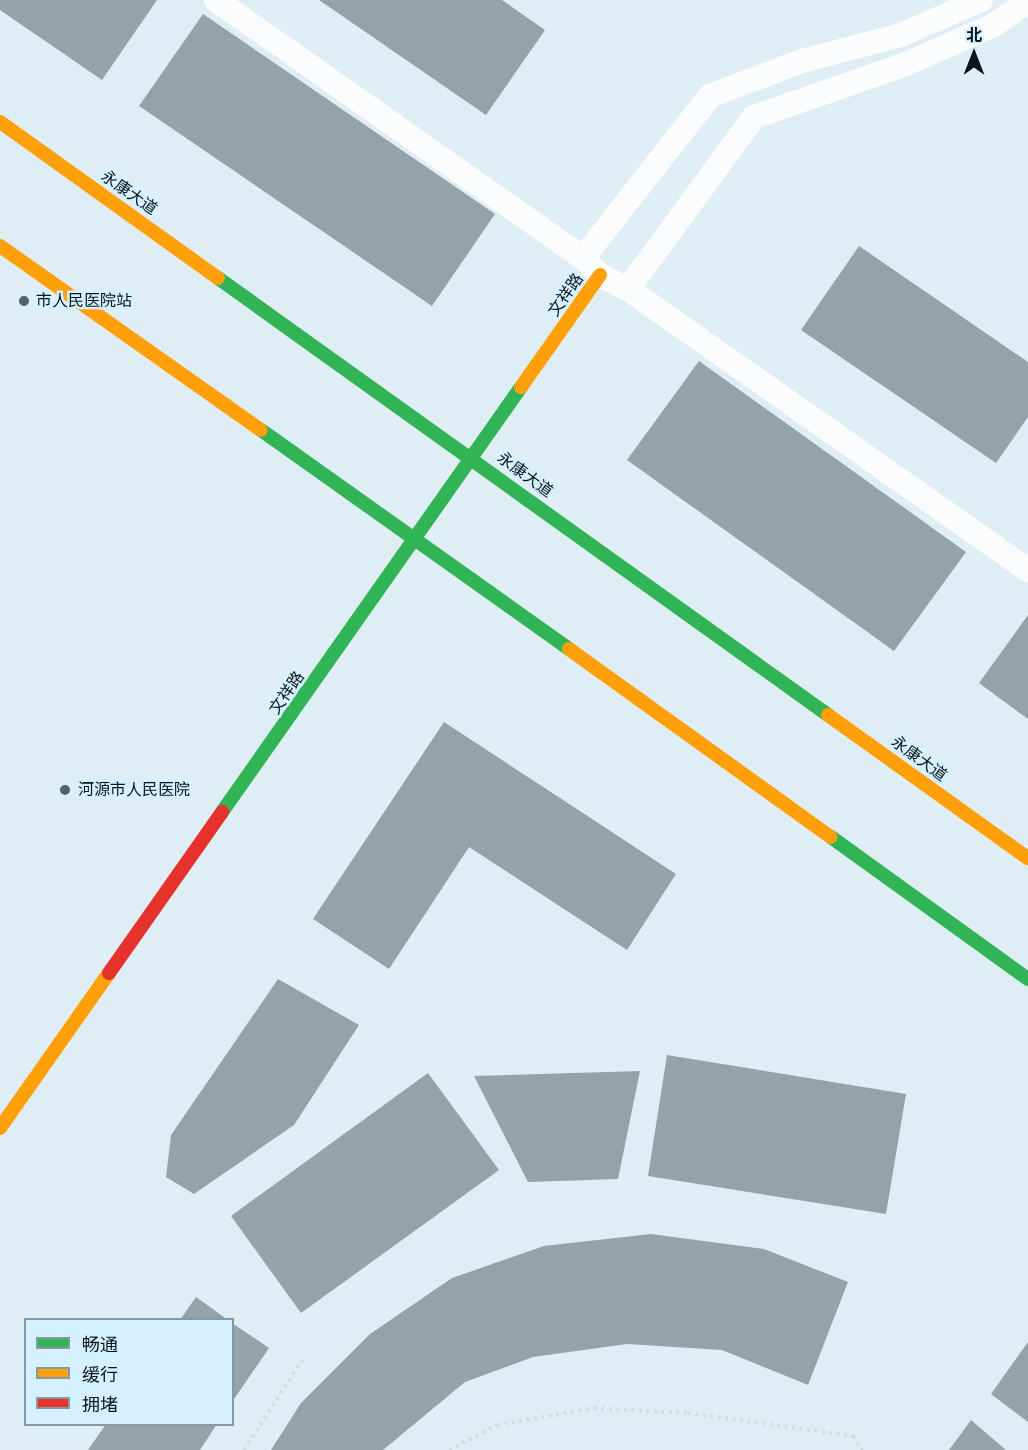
<!DOCTYPE html>
<meta charset="utf-8">
<style>
body{margin:0}
#map{position:relative;width:1028px;height:1450px;overflow:hidden;background:#dfeef5;font-family:"DM Sans","Noto Sans SC",sans-serif}
div>[style]{position:absolute}
[style*='--x']{left:calc(var(--x)*1px);top:calc(var(--y)*1px);width:calc(var(--w)*1px);rotate:calc(var(--a)*1deg)}
.building>*{inset:0;background:#95a2a7}
.path>*{height:4px;margin-top:-2px;transform-origin:0;background:repeating-linear-gradient(90deg,#d6dbde 0 3px,transparent 0 7.5px)}
.street>*{height:24px;margin:-12px;padding:0 12px;transform-origin:12px;border-radius:12px;background:#fafcfe}
.fast>*{height:14px;margin:-7px;padding:0 7px;transform-origin:7px;border-radius:7px;background:#30b455}
.slow>*{height:14px;margin:-7px;padding:0 7px;transform-origin:7px;border-radius:7px;background:#ff9f0a}
.jam>*{height:14px;margin:-7px;padding:0 7px;transform-origin:7px;border-radius:7px;background:#e5322d}
.dots>*{width:16px;height:16px;translate:-50% -50%;box-sizing:border-box;border:3px solid #d5f1ff;border-radius:50%}
span{translate:-50% -50%;white-space:nowrap;text-align:center;line-height:1.15;-webkit-text-stroke:5px #d5f1ff;paint-order:stroke}
.street-label{font-size:16px;color:#09151b}
.poi-label{font-size:16px;color:#09151b}
.left{translate:0 -50%;text-align:left}
.legend{position:absolute;left:24px;top:1318px;width:210px;height:108px;box-sizing:border-box;background:#d5f1ff;border:2px solid #8399a4;margin:0;padding:8px 10px;list-style:none;font-size:18px;color:#09151b}
.legend li{display:flex;align-items:center;gap:12px;height:30px}
.legend b{width:30px;border:2px solid #8399a4}
.north{position:absolute;left:944px;top:24px;width:60px;height:60px;-webkit-text-stroke:4px #d5f1ff;paint-order:stroke;rotate:0deg;font-size:16px;font-weight:700;line-height:24px;text-align:center;color:#09151b}
.north::after{content:'';display:block;margin:auto;width:21px;height:27px;background:#09151b;clip-path:polygon(50% 0,100% 100%,50% 72%,0 100%)}
</style>
<div id="map">
<div class="building">
<div style="clip-path:polygon(0 0,157px 0,102px 80px,0 10px)"></div>
<div style="clip-path:polygon(319px 0,502px 0,545px 30px,486px 115px)"></div>
<div style="clip-path:polygon(203px 14px,495px 214px,432px 306px,139px 106px)"></div>
<div style="clip-path:polygon(859px 246px,1028px 362px,1028px 417px,996px 463px,801px 330px)"></div>
<div style="clip-path:polygon(699px 361px,966px 552px,894px 651px,627px 460px)"></div>
<div style="clip-path:polygon(1028px 615px,1028px 719px,979px 683px)"></div>
<div style="clip-path:polygon(444px 722px,676px 874px,627px 950px,469px 847px,389px 969px,313px 919px)"></div>
<div style="clip-path:polygon(278px 979px,359px 1025px,294px 1125px,194px 1194px,166px 1177px,171px 1135px)"></div>
<div style="clip-path:polygon(667px 1055px,906px 1094px,886px 1214px,648px 1176px)"></div>
<div style="clip-path:polygon(640px 1071px,618px 1179px,528px 1182px,474px 1076px)"></div>
<div style="clip-path:polygon(428px 1073px,499px 1170px,301px 1313px,231px 1216px)"></div>
<div style="clip-path:polygon(651px 1234px,764px 1249px,848px 1282px,808px 1385px,722px 1350px,627px 1344px,533px 1357px,465px 1382px,383px 1450px,271px 1450px,301px 1403px,370px 1334px,452px 1278px,544px 1246px)"></div>
<div style="clip-path:polygon(196px 1297px,228px 1320px,180px 1320px)"></div>
<div style="clip-path:polygon(232px 1323px,269px 1348px,232px 1402px)"></div>
<div style="clip-path:polygon(1028px 1342px,1028px 1422px,991px 1394px)"></div>
<div style="clip-path:polygon(971px 1420px,1006px 1450px,949px 1450px)"></div>
<div style="clip-path:polygon(106px 1424px,217px 1424px,200px 1450px,88px 1450px)"></div>
</div>
<div class="path">
<div style="--x:244;--y:1450;--w:107;--a:-57.2"></div>
<div style="--x:449;--y:1450;--w:54;--a:-27.5"></div>
<div style="--x:497;--y:1425;--w:98;--a:-9.9"></div>
<div style="--x:594;--y:1408;--w:94;--a:3"></div>
<div style="--x:688;--y:1413;--w:167;--a:7.9"></div>
<div style="--x:853;--y:1436;--w:17;--a:57"></div>
</div>
<div class="street">
<div style="--x:216;--y:0;--w:449;--a:35.1"></div>
<div style="--x:981;--y:0;--w:87;--a:156.4"></div>
<div style="--x:901;--y:35;--w:102;--a:165.3"></div>
<div style="--x:802;--y:61;--w:98;--a:159.2"></div>
<div style="--x:710;--y:96;--w:206;--a:128.1"></div>
<div style="--x:583;--y:258;--w:24;--a:45"></div>
<div style="--x:600;--y:275;--w:31;--a:27"></div>
<div style="--x:628;--y:289;--w:213;--a:-53.8"></div>
<div style="--x:754;--y:117;--w:161;--a:-19.2"></div>
<div style="--x:906;--y:64;--w:96;--a:-23.9"></div>
<div style="--x:994;--y:25;--w:42;--a:-35.2"></div>
<div style="--x:628;--y:289;--w:489;--a:35.1"></div>
</div>
<div class="fast">
<div style="--x:218;--y:278;--w:750;--a:35.62"></div>
<div style="--x:261;--y:430;--w:378;--a:35.4"></div>
<div style="--x:222;--y:812;--w:520;--a:-54.87"></div>
<div style="--x:831;--y:837;--w:243;--a:35.8"></div>
</div>
<div class="slow">
<div style="--x:0;--y:122;--w:268;--a:35.6"></div>
<div style="--x:0;--y:246;--w:319;--a:35.2"></div>
<div style="--x:521;--y:387;--w:137;--a:-54.8"></div>
<div style="--x:569;--y:649;--w:322;--a:35.7"></div>
<div style="--x:828;--y:715;--w:246;--a:35.6"></div>
<div style="--x:0;--y:1128;--w:189;--a:-54.9"></div>
</div>
<div class="jam">
<div style="--x:109;--y:973;--w:197;--a:-54.9"></div>
</div>
<div class="dots">
<div style="left:24px;top:301px;background:#546167"></div>
<div style="left:65px;top:790px;background:#546167"></div>
</div>
<div class="street-label">
<span style="left:129px;top:193px;rotate:35deg">永康大道</span>
<span style="left:566px;top:295px;rotate:-55deg">文祥路</span>
<span style="left:525px;top:475px;rotate:36deg">永康大道</span>
<span style="left:287px;top:693px;rotate:-55deg">文祥路</span>
<span style="left:919px;top:759px;rotate:36deg">永康大道</span>
</div>
<div class="poi-label">
<span class="left" style="left:36px;top:301px">市人民医院站</span>
<span class="left" style="left:78px;top:790px">河源市人民医院</span>
</div>
<ul class="legend">
<li><b style="height:8px;background:#30b455"></b>畅通</li>
<li><b style="height:8px;background:#ff9f0a"></b>缓行</li>
<li><b style="height:8px;background:#e5322d"></b>拥堵</li>
</ul>
<div class="north">北</div>
</div>
